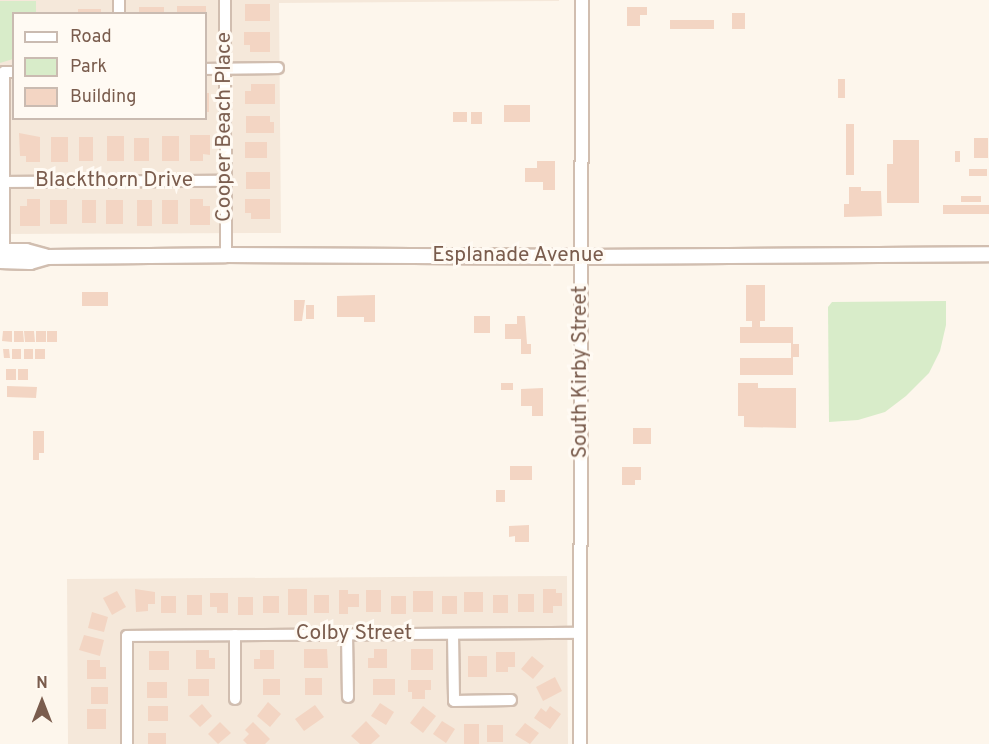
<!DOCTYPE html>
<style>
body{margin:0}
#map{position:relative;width:989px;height:744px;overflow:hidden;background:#fdf6ec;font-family:Overpass,sans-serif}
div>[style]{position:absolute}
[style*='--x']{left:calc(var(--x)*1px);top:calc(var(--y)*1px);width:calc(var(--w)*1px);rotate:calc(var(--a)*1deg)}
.residential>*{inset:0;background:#f5e8da}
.green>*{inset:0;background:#d8ecc9}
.building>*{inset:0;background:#f3d5c3}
.roads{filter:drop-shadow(2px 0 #d1beb0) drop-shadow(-2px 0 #d1beb0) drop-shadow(0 2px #d1beb0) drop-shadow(0 -2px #d1beb0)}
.minor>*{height:10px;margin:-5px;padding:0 5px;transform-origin:5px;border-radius:5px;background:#fff}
.tertiary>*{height:12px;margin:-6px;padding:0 6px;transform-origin:6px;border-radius:6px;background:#fff}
.secondary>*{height:14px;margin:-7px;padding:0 7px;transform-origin:7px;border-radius:7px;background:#fff}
span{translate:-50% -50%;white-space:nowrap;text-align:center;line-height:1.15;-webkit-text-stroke:6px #fffaf3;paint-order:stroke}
.street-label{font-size:21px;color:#7a5c4d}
.legend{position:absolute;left:12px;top:12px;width:195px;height:108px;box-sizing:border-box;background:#fffaf3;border:2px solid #cabbb1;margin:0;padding:8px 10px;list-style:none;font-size:18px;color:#7a5c4d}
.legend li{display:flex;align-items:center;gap:12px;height:30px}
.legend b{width:30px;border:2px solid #cabbb1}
.north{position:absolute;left:12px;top:672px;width:60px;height:60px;-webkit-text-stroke:4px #fffaf3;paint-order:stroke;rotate:0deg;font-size:16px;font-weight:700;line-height:24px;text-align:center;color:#7a5c4d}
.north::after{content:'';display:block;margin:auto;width:21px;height:27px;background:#7a5c4d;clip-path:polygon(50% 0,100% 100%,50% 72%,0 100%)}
</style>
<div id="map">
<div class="residential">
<div style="clip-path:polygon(evenodd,0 0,559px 0,559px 1px,279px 3px,281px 233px,0 234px,0 0,14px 14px,206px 14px,206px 118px,14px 118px,14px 14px)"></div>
<div style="clip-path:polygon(567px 576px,568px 744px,68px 744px,67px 579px)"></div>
</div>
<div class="green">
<div style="clip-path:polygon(0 1px,36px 1px,36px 13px,14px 14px,13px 59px,0 63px)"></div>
<div style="clip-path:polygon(946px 301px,946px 325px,940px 351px,929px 373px,906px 396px,885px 412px,858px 420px,829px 422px,828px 307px,832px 302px)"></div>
</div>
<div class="building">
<div style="clip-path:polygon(245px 4px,270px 4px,270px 21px,245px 21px)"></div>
<div style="clip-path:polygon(177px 6px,206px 6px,206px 14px,177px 14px)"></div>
<div style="clip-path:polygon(139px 7px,164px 7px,164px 14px,139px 14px)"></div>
<div style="clip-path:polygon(627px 7px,647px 7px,647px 15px,640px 15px,640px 26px,627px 26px)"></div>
<div style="clip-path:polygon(78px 9px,101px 9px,101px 14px,78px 14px)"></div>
<div style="clip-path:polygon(732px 13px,745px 13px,745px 29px,732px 29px)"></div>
<div style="clip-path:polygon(670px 20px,714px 20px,714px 29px,670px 29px)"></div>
<div style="clip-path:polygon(244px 32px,270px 32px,270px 52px,250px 52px,250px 45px,244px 45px)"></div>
<div style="clip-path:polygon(838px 79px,845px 79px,845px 98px,838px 98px)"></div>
<div style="clip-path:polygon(251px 84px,275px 84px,275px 104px,245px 104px,245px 91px,251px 91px)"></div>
<div style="clip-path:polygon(206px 93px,209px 93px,209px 112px,206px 112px)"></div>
<div style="clip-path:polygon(504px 105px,530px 105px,530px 122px,504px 122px)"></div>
<div style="clip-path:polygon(453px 112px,467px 112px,467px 122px,453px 122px)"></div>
<div style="clip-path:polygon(471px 112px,482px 112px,482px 124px,471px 124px)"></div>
<div style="clip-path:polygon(246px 116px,270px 116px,270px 122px,274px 122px,274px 133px,246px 133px)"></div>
<div style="clip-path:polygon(846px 124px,854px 124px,854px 175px,846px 175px)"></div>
<div style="clip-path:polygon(19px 133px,40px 137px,40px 162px,26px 162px,26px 156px,20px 156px)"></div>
<div style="clip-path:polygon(190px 135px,210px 135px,210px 155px,203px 154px,203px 161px,190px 161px)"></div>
<div style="clip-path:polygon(107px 136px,124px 136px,124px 161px,107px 161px)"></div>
<div style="clip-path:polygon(162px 136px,179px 136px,179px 161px,162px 161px)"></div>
<div style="clip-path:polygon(51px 137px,68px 137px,68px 162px,51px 162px)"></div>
<div style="clip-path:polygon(79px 137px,93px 137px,93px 161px,79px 161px)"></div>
<div style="clip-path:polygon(134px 138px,149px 138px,149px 161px,134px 161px)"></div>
<div style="clip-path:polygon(974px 138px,988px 138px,988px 158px,974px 158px)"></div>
<div style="clip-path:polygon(893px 140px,919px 140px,919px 203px,887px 203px,887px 164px,893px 164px)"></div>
<div style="clip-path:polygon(245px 142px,267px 142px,267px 158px,245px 158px)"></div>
<div style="clip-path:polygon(955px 151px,960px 151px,960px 162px,955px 162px)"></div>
<div style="clip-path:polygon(537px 161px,555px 161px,555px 190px,543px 190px,543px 182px,525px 182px,525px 168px,537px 168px)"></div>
<div style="clip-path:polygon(969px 169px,987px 169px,987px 176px,969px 176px)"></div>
<div style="clip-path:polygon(246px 172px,270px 172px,270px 189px,246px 189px)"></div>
<div style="clip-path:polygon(849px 187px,861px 187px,861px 191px,881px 191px,882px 216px,844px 217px,844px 204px,849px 204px)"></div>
<div style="clip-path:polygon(961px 196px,981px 196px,981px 202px,961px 202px)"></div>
<div style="clip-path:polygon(27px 199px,40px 199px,40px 226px,20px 226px,20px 206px,27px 206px)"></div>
<div style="clip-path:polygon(190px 199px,203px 199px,203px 206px,210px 206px,210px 225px,190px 225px)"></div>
<div style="clip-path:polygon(245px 199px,270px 199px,270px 219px,251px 219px,251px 213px,245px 213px)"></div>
<div style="clip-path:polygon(50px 200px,67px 200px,67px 224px,50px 224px)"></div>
<div style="clip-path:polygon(82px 200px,96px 200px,96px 223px,82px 223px)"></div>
<div style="clip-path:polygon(106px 200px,123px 200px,123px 224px,106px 224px)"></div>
<div style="clip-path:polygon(137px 200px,152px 200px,152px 226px,137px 226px)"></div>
<div style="clip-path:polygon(162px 200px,178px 200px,178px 224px,162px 224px)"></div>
<div style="clip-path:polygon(943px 205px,989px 205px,989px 214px,943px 214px)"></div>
<div style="clip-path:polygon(746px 285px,765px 285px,765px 321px,760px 321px,760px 327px,793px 327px,793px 344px,799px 344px,799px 357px,793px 357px,793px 375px,740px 375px,740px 358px,791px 358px,791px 343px,740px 343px,740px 327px,752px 327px,752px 321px,746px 321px)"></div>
<div style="clip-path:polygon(82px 292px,108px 292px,108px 306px,82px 306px)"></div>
<div style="clip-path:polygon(375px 295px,375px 322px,364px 322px,364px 317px,337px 317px,337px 296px)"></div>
<div style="clip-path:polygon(294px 300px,305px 300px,302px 321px,294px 321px)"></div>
<div style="clip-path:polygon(306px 305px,314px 305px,314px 319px,306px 319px)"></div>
<div style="clip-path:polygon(474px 316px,490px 316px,490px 333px,474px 333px)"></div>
<div style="clip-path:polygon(517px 316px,525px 316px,527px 344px,531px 344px,531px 354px,521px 354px,521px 339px,505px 339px,505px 324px,517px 324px)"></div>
<div style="clip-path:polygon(3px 331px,12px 331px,12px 342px,2px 341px)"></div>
<div style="clip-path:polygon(14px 331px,23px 331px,24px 342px,14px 342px)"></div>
<div style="clip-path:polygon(24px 331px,34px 331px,35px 342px,25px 342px)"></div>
<div style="clip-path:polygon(36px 331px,46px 331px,46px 342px,36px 342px)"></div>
<div style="clip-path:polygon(47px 331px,57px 331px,57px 342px,47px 342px)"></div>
<div style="clip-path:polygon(3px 349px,9px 349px,10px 358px,4px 358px)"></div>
<div style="clip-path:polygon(12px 349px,21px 349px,21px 359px,12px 359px)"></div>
<div style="clip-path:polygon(24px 349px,33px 349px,33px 359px,24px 359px)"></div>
<div style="clip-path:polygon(35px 349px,45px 349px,45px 359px,35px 359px)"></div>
<div style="clip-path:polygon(6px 369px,16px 369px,16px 380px,6px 380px)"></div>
<div style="clip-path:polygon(18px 369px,28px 369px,28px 380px,18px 380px)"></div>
<div style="clip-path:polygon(501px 383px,513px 383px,513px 390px,501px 390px)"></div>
<div style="clip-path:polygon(738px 383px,758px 383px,758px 388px,796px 388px,796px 428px,744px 427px,744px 416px,738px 416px)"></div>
<div style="clip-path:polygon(7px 386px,37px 387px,36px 398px,7px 397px)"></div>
<div style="clip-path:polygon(543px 388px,543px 416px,532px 416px,532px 406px,521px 406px,521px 389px)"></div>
<div style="clip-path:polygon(633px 428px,651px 428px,651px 444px,633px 444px)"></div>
<div style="clip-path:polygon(33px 431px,44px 431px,44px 453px,39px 453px,39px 460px,33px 460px)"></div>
<div style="clip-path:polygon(510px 466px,532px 466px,532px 480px,510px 480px)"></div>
<div style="clip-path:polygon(622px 467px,641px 467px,641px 480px,635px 480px,635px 485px,622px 485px)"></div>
<div style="clip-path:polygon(496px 490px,505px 490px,505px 502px,496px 502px)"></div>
<div style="clip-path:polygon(529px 525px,529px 542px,515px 542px,515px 536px,509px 537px,509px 526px)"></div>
<div style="clip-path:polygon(135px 589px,155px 592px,155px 604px,148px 604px,148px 611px,136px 612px)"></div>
<div style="clip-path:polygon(288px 589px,307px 589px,307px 615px,288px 615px)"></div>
<div style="clip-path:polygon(543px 589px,556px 589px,556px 593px,562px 593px,562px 606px,553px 606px,553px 613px,543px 613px)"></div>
<div style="clip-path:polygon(339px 590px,348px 590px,348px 594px,359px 594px,359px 607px,348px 607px,348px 614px,339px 614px)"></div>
<div style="clip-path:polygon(366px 590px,381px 590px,381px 612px,366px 612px)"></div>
<div style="clip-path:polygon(117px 591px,126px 607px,112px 615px,103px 598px)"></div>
<div style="clip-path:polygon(413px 591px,433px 591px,433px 612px,413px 612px)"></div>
<div style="clip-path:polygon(464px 592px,483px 592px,483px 612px,464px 612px)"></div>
<div style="clip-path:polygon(210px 593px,228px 593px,228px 613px,217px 613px,217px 607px,210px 607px)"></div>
<div style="clip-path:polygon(518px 594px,534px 594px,534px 612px,518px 612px)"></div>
<div style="clip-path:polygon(187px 595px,202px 595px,202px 615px,187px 615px)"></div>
<div style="clip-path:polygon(314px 595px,329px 595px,329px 613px,314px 613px)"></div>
<div style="clip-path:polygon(493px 595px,508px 595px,508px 613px,493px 613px)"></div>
<div style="clip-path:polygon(161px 596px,176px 596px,176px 613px,161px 613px)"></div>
<div style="clip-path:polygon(263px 596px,279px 596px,279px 613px,263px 613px)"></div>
<div style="clip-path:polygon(391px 596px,406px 596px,406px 614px,391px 614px)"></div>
<div style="clip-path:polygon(442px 596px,457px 596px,457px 614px,442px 614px)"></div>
<div style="clip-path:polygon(238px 597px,253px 597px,253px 615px,238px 615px)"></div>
<div style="clip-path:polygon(92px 612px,108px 617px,104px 632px,88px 628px)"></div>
<div style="clip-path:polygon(84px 635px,104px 640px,100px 656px,79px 650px)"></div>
<div style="clip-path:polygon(304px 649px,327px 649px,328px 668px,304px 668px)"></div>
<div style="clip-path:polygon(374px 649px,387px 649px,387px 668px,368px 668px,368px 658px,374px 658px)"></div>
<div style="clip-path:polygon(411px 649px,433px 649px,433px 670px,411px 670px)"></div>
<div style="clip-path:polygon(196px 650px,209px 650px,209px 658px,215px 658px,215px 669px,196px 669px)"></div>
<div style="clip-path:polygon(260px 650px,274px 650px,274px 669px,254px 669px,254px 659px,260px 659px)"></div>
<div style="clip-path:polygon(149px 651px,169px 651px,169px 670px,149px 670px)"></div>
<div style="clip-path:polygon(496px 652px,515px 652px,515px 667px,508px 667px,508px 672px,496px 672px)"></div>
<div style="clip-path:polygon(468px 656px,487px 656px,487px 677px,468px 677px)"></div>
<div style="clip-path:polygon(532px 656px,544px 666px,533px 679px,521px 669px)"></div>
<div style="clip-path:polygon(87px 660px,100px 660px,100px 667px,106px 667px,106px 679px,87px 679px)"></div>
<div style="clip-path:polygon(555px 677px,562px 691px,543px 701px,536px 687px)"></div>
<div style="clip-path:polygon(305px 678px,322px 678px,322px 695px,305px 695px)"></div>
<div style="clip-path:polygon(188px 679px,209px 679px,209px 696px,188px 696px)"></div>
<div style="clip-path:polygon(263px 679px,280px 679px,280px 695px,263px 695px)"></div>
<div style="clip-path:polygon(373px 679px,395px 679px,395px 695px,373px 695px)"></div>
<div style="clip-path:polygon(408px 680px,431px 680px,431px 690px,425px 690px,425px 699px,412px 699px,412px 692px,408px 692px)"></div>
<div style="clip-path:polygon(147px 682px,167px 682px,167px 698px,147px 698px)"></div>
<div style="clip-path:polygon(91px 687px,108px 687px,108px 704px,91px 704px)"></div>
<div style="clip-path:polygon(268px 702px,281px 714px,270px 727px,257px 716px)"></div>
<div style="clip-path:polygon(380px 703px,394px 712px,386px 725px,371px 716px)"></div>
<div style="clip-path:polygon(202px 704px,212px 716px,200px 727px,189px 716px)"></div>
<div style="clip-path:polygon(315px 705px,324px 717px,304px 731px,295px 719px)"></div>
<div style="clip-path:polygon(148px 706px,168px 706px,168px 721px,148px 721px)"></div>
<div style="clip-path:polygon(423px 706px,436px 716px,423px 733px,410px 723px)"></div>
<div style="clip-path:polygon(550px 706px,561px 714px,550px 729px,534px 718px,541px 708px,546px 712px)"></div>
<div style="clip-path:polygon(87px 709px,106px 709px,106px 729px,87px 729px)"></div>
<div style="clip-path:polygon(366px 721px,380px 736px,371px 744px,360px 744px,351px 736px)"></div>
<div style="clip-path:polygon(442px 721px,455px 729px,446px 743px,433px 734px)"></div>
<div style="clip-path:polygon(220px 722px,231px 733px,218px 744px,208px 734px)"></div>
<div style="clip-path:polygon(253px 722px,270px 739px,265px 744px,247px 744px,243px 740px,249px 734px,245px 730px)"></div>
<div style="clip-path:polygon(525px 723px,539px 733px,530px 744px,515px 735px)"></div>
<div style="clip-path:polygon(464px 724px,479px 724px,479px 744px,464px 744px)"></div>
<div style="clip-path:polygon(487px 725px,503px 725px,503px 742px,487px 742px)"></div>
<div style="clip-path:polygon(148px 733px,166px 733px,166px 744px,148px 744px)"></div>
</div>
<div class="roads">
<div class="minor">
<div style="--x:225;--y:0;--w:255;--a:89.8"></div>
<div style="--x:119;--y:14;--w:14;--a:-90"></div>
<div style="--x:206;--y:69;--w:72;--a:-0.8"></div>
<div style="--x:4;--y:182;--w:221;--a:-0.3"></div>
<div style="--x:4;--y:251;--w:179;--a:-90"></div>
<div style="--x:4;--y:72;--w:10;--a:0"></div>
<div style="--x:347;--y:634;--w:63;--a:89.1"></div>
<div style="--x:453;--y:634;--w:67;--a:89.1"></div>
<div style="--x:454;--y:701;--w:57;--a:-1"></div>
<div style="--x:235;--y:635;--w:64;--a:90"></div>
<div style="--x:127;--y:744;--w:108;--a:-90"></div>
<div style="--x:127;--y:636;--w:454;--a:-0.4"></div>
</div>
<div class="tertiary">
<div style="--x:580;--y:744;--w:744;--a:-89.85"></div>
</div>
<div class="secondary">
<div style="--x:0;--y:251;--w:26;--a:0"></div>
<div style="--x:26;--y:251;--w:20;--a:15"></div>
<div style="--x:0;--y:261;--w:30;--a:2"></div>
<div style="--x:30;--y:262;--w:18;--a:-16"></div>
<div style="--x:47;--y:257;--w:179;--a:-0.6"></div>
<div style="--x:226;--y:255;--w:356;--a:0.3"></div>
<div style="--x:582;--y:257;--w:407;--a:-0.4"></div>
</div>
</div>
<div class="street-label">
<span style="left:225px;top:127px;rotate:-90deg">Cooper Beach Place</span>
<span style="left:114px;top:181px">Blackthorn Drive</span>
<span style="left:518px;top:256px">Esplanade Avenue</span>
<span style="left:581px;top:372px;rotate:-90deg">South Kirby Street</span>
<span style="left:354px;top:634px">Colby Street</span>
</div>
<ul class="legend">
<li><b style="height:8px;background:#fff"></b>Road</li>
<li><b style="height:16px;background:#d8ecc9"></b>Park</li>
<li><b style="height:16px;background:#f3d5c3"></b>Building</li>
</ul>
<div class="north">N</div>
</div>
